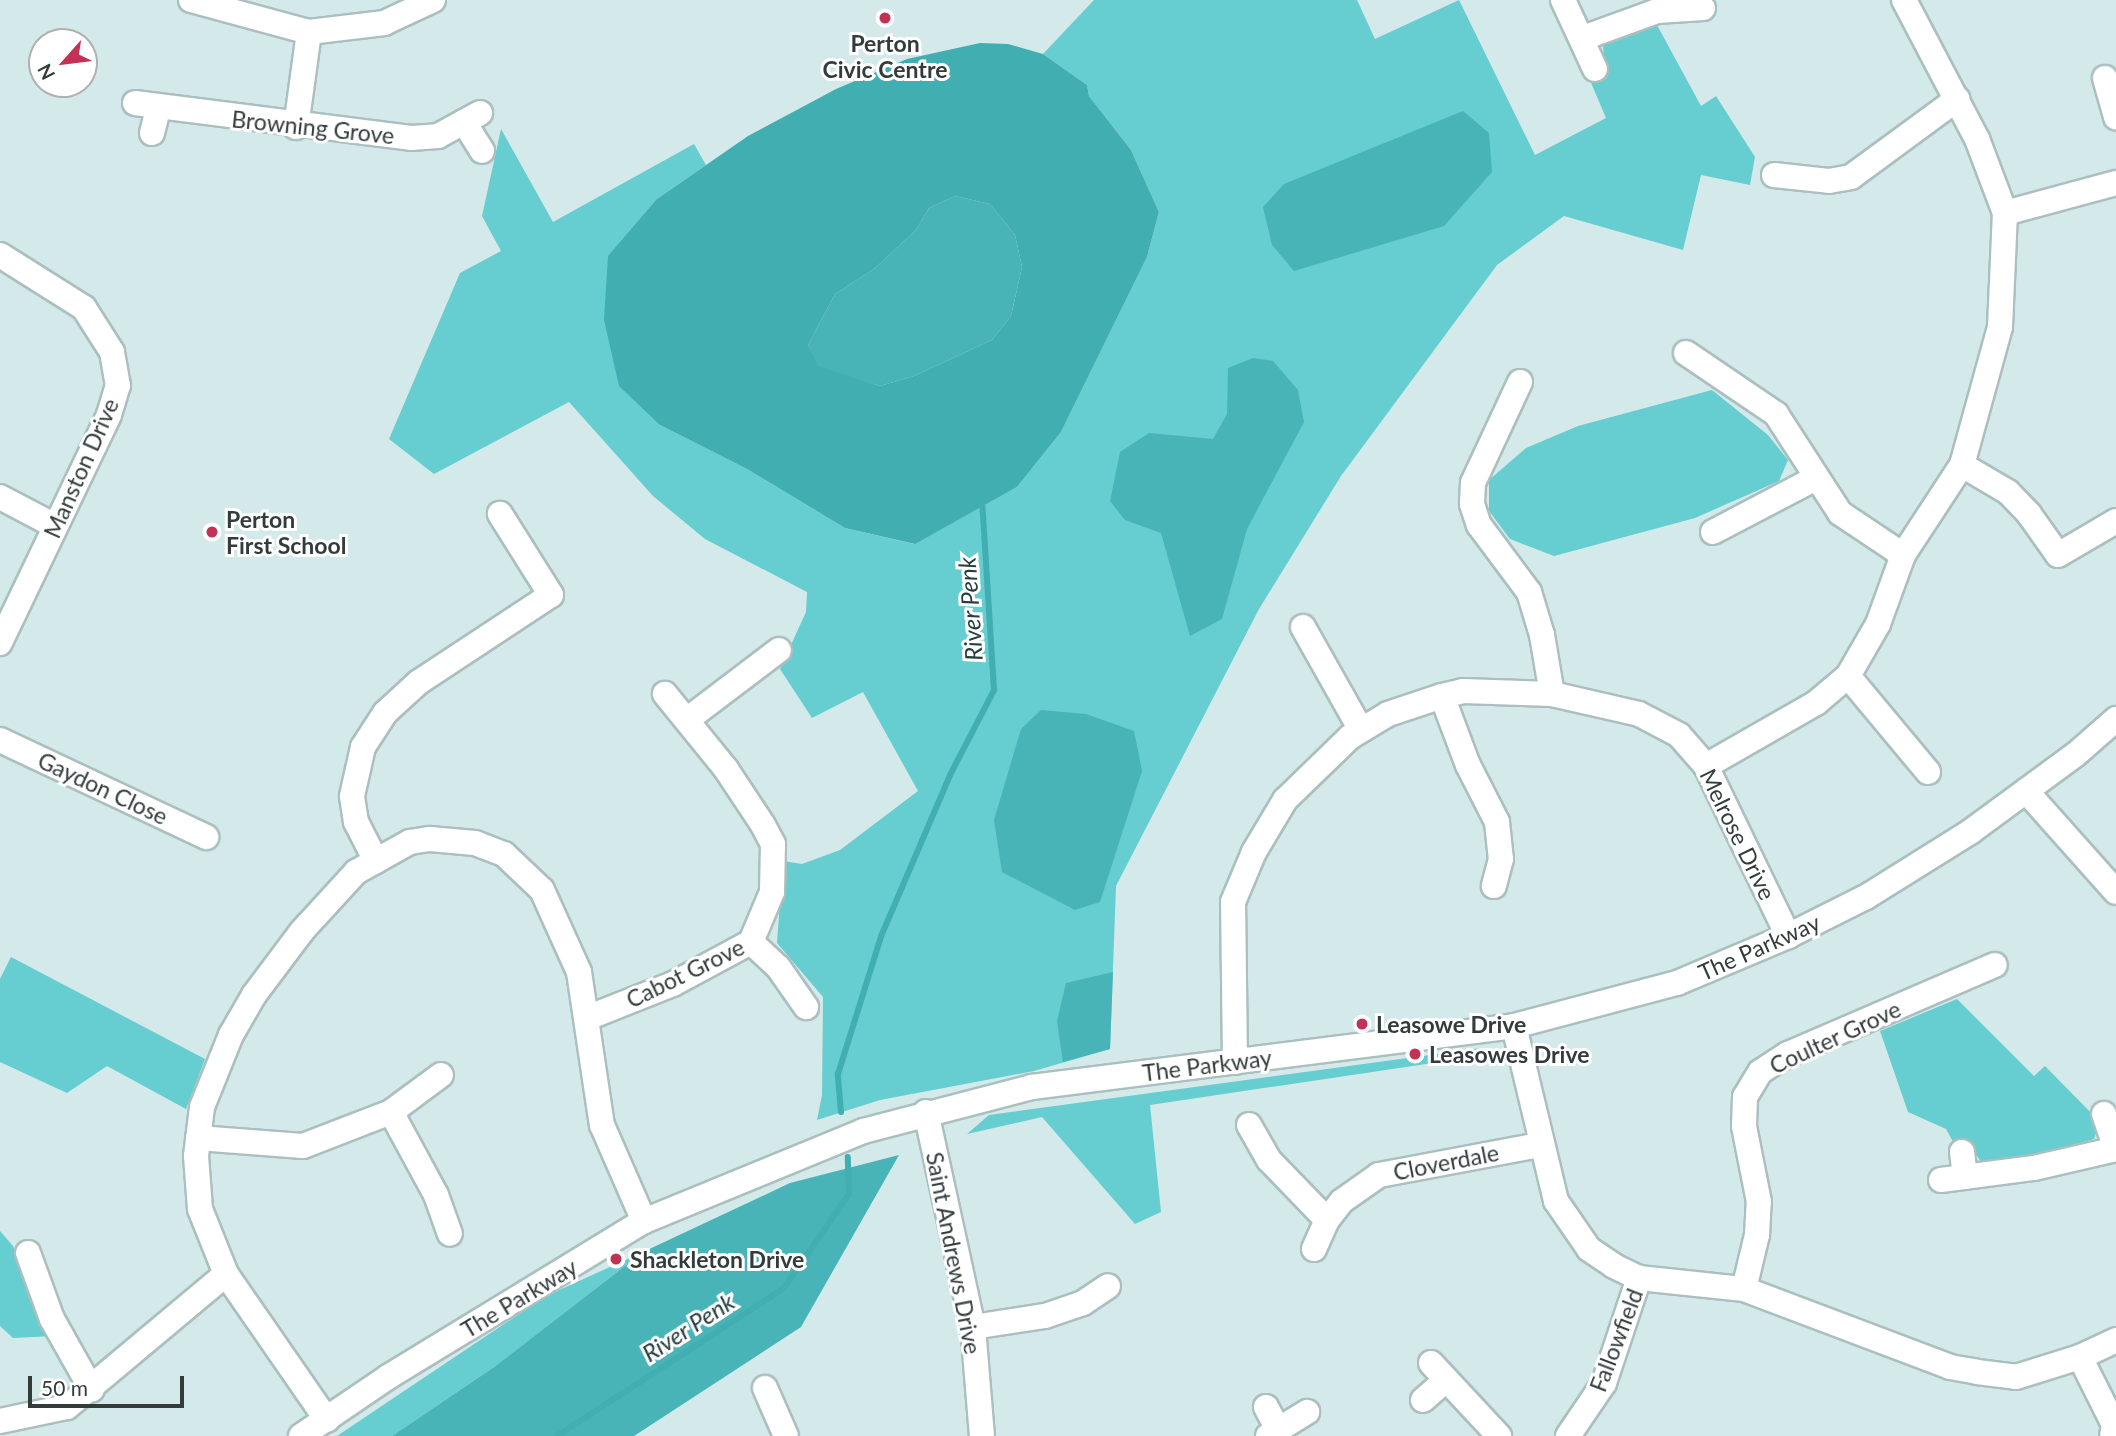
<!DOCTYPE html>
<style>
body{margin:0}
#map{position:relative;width:2116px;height:1436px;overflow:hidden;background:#d4e9e9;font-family:Lato,sans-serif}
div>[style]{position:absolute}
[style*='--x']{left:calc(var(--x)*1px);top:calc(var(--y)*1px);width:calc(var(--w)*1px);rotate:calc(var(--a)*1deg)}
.green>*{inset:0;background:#66cdd0}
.forest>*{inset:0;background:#48b4b7}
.water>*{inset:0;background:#41aeb2}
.stream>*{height:6px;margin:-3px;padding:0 3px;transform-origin:3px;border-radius:3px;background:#41aeb2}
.roads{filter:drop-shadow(2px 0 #abbfbf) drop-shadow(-2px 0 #abbfbf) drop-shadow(0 2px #abbfbf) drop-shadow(0 -2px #abbfbf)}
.minor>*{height:24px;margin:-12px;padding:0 12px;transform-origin:12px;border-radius:12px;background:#fff}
.dots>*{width:19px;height:19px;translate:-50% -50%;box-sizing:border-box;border:4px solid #fff;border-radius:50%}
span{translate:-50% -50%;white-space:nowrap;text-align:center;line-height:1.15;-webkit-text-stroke:6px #fff;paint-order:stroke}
.poi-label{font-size:23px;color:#333b3b;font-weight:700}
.left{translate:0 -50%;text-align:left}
.street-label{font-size:23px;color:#333b3b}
.water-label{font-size:24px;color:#253e3e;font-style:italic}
.north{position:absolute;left:28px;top:28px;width:70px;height:70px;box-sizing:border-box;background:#fff;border:2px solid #adb1b1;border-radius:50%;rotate:242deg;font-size:19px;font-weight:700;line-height:28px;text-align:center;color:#333b3b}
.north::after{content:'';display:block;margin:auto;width:24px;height:32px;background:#c23254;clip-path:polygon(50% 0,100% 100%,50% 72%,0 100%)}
.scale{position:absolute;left:28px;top:1376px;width:156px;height:32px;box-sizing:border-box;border:4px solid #333b3b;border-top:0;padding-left:9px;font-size:21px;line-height:24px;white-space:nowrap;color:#333b3b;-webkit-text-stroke:5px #fff;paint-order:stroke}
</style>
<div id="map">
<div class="green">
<div style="clip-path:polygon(1094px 0,1357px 0,1375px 39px,1459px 0,1535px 155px,1606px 118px,1589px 78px,1605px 74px,1603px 45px,1657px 25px,1701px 106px,1716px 96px,1755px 157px,1750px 185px,1701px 175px,1683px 250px,1564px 216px,1497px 265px,1341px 476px,1259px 609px,1116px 886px,1110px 1049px,1034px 1071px,880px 1100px,817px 1120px,822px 1095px,823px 997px,777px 943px,783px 861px,802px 864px,840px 850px,918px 791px,863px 692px,812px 718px,780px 669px,806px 612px,807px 592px,705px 539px,653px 496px,569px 402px,434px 474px,389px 439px,460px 273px,501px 251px,482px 216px,501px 129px,553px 222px,694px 144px,706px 165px,657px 199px,660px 425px,747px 469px,845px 528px,914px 544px,1017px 487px,1061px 432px,1147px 257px,1159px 212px,1131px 150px,1089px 96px,1087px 85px,1043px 54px)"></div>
<div style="clip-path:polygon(1712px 390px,1768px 435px,1788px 460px,1779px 481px,1695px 518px,1554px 556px,1510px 539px,1489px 511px,1489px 480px,1526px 448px,1578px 426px)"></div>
<div style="clip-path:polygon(11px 957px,205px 1059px,186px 1109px,107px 1066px,67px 1093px,0 1062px,0 979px)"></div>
<div style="clip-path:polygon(1957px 999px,2034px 1076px,2045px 1066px,2100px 1122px,2094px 1139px,2032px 1158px,1982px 1164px,1970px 1144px,1956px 1147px,1946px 1129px,1908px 1112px,1880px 1031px)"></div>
<div style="clip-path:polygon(1481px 1048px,1493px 1054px,1150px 1105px,1161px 1212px,1135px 1224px,1042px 1117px,967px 1134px,989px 1115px)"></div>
<div style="clip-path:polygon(0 1231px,13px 1246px,53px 1336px,13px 1338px,0 1326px)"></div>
<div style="clip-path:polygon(643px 1252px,494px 1367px,392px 1436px,337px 1436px,546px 1296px)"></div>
</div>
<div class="forest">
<div style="clip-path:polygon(1463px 111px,1489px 133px,1492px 172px,1444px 226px,1294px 271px,1272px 245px,1263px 207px,1284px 184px)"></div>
<div style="clip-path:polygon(955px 196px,990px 204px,1015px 235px,1022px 267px,1011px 316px,992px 340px,914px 376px,880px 386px,817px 367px,808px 345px,835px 294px,874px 269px,916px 230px,929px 208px)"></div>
<div style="clip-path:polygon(1253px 358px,1273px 361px,1298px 390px,1304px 422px,1247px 529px,1222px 619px,1190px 636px,1161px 533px,1125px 520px,1110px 501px,1120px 452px,1149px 433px,1213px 439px,1227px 414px,1228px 368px)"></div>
<div style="clip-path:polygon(1041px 710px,1086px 714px,1134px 731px,1142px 771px,1100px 902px,1075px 910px,1002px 872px,994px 820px,1021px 729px)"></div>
<div style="clip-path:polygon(1113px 972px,1110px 1049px,1063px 1062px,1057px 1021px,1066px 983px)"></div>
<div style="clip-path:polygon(899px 1155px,801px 1327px,634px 1436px,392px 1436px,494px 1367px,643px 1252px,790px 1183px)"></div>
</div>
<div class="water">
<div style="clip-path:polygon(evenodd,980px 43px,1008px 44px,1043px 54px,1087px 85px,1089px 96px,1131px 150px,1159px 212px,1147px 257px,1061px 432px,1017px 487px,915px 544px,845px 528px,747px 469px,660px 425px,619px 386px,604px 320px,608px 256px,657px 199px,748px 136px,836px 89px,907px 59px,980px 43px,955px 196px,990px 204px,1015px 235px,1022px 267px,1011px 316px,992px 340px,914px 376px,880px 386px,818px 366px,808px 345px,835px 294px,874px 269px,916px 230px,929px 208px,955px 196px)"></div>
</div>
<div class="stream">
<div style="--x:841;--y:1112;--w:38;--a:-95"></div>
<div style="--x:838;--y:1074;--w:147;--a:-72.6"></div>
<div style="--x:882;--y:934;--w:173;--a:-66.8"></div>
<div style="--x:950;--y:775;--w:96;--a:-62.6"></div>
<div style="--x:994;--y:690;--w:189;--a:-93.6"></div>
<div style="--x:557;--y:1436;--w:271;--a:-33.1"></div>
<div style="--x:784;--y:1288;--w:114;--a:-55.3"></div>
<div style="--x:849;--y:1194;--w:37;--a:-92"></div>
</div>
<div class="roads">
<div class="minor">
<div style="--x:191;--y:0;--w:122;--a:15.2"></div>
<div style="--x:309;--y:32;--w:76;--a:-6.8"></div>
<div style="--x:384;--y:23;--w:54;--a:-25.1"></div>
<div style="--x:1563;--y:0;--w:76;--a:65.1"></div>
<div style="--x:1583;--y:38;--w:79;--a:-20"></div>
<div style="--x:1657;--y:11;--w:46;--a:-3.7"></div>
<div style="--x:2105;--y:78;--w:41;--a:74.2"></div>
<div style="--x:135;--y:103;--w:278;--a:7.2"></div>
<div style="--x:411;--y:138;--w:27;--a:-4"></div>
<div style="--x:438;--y:136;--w:48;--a:-28.7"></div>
<div style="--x:464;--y:122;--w:34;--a:58"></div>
<div style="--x:296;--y:127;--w:96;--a:-82.2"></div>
<div style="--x:152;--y:133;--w:25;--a:-76"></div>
<div style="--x:1774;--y:175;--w:55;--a:6.2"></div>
<div style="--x:1829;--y:181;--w:22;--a:-10"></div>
<div style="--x:1851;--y:177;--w:132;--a:-36.3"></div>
<div style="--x:2005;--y:213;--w:115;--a:-15.1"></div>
<div style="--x:0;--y:255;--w:99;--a:32.2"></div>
<div style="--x:84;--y:308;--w:52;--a:57.5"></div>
<div style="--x:112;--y:352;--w:34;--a:80"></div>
<div style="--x:118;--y:385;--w:31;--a:107"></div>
<div style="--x:109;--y:415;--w:253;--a:115.6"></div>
<div style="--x:1686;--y:353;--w:109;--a:34.1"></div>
<div style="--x:1776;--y:414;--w:118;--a:57.1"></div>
<div style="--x:1840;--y:513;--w:76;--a:33.7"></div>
<div style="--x:1520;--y:382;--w:111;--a:115"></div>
<div style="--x:1473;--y:483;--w:21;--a:93"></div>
<div style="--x:1472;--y:504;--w:22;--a:72"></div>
<div style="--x:1479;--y:525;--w:84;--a:53.3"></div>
<div style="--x:1529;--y:592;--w:45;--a:73.2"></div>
<div style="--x:1542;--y:635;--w:60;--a:80.4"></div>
<div style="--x:1962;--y:465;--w:53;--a:30.4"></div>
<div style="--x:2008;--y:492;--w:30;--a:46"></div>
<div style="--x:2029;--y:514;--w:50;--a:54.7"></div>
<div style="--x:2058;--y:555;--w:67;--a:-30.4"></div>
<div style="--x:0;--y:497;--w:62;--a:27.8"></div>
<div style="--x:1713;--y:532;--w:116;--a:-27.7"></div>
<div style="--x:1303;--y:627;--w:118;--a:60.6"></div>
<div style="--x:1848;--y:676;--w:125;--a:50.2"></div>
<div style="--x:1442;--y:696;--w:74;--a:69.4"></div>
<div style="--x:1468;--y:765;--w:64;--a:63"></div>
<div style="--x:1497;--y:822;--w:37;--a:84"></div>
<div style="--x:1501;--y:859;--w:28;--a:105"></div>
<div style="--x:688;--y:719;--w:114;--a:-37.2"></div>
<div style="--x:0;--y:740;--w:228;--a:25.2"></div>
<div style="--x:1706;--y:766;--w:127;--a:-29.8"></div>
<div style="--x:1816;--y:703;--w:42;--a:-40.2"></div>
<div style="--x:1848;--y:676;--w:60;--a:-60"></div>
<div style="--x:1878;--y:624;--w:73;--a:-70.1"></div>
<div style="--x:1903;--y:555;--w:108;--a:-56.8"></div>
<div style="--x:1962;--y:465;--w:143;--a:-74.6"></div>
<div style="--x:2000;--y:327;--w:114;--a:-87.5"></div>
<div style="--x:2005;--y:213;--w:79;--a:-110.7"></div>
<div style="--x:1977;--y:139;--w:157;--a:-117.7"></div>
<div style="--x:2026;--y:791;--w:135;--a:48.3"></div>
<div style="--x:376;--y:861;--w:44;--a:-117.1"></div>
<div style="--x:356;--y:822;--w:26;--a:-99"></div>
<div style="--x:352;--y:796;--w:50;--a:-77.3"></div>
<div style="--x:363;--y:747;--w:40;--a:-57.1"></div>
<div style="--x:385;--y:713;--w:46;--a:-42.4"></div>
<div style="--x:419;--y:682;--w:158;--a:-33.4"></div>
<div style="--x:551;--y:595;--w:96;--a:-122.2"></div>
<div style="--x:751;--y:942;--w:37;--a:43"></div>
<div style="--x:778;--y:967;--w:49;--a:55"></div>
<div style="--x:587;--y:1018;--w:92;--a:-21.6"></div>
<div style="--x:673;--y:984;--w:89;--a:-28.3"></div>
<div style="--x:751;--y:942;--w:54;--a:-67.2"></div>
<div style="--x:772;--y:892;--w:48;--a:-88.8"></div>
<div style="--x:773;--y:844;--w:21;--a:-118"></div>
<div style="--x:763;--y:825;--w:67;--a:-123.5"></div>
<div style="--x:726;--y:769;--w:97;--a:-129.1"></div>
<div style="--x:1514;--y:1026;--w:180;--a:76.5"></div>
<div style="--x:1556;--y:1201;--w:58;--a:55.5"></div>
<div style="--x:1589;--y:1249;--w:30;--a:34"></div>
<div style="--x:1614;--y:1266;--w:28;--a:26"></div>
<div style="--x:1639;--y:1278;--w:106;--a:6"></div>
<div style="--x:1744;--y:1289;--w:220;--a:20.7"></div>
<div style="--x:1950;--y:1367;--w:27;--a:10"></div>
<div style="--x:1977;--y:1372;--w:39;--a:7"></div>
<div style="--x:2016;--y:1377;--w:67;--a:-17.4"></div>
<div style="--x:2080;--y:1357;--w:40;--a:-25"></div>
<div style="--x:1235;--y:1062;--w:160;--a:-90.7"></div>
<div style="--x:1233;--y:902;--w:54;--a:-67.2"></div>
<div style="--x:1254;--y:852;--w:61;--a:-59.2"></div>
<div style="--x:1285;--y:800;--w:91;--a:-44.1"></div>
<div style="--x:1350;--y:737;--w:44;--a:-31.2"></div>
<div style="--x:1388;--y:714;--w:57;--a:-18.4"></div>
<div style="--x:1442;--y:696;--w:22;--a:-13"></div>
<div style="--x:1463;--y:691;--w:89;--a:1.9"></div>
<div style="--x:1552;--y:694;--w:89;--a:12.9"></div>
<div style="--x:1639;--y:714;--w:45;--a:27.7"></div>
<div style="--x:1679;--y:735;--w:41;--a:48.9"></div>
<div style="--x:1706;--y:766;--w:189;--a:64.2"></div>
<div style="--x:391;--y:1112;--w:94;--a:61.5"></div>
<div style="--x:436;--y:1195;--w:41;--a:70.3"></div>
<div style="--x:926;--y:1112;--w:220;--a:77.7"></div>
<div style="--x:973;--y:1327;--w:109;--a:85.3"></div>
<div style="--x:2104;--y:1114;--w:37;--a:71"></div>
<div style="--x:1249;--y:1125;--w:40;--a:60.3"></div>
<div style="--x:1269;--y:1160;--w:83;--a:46"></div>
<div style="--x:198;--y:1138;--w:105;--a:4.4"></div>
<div style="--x:303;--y:1146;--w:94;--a:-21.1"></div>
<div style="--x:391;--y:1112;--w:62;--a:-36.5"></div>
<div style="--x:1962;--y:1152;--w:25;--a:83"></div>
<div style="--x:1941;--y:1180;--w:94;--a:-7.4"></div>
<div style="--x:2034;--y:1168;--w:84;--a:-13"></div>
<div style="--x:1314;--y:1249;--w:32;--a:-66"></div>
<div style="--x:1327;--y:1220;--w:24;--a:-52"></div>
<div style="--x:1342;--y:1201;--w:45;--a:-35.1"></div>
<div style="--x:1379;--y:1175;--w:164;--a:-10.6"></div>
<div style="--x:28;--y:1253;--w:70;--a:70"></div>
<div style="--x:52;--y:1319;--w:81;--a:60.6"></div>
<div style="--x:1744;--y:1289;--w:56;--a:-76.5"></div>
<div style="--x:1757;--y:1235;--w:33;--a:-87"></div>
<div style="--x:1759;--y:1202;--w:77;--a:-101.2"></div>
<div style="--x:1744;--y:1126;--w:29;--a:-88"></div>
<div style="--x:1745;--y:1097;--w:29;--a:-59"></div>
<div style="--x:1760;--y:1072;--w:33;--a:-33"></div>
<div style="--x:1788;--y:1054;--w:225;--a:-23.3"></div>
<div style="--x:973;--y:1327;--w:73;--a:-8.7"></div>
<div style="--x:1045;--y:1316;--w:40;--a:-18.9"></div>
<div style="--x:1083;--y:1303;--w:30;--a:-34"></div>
<div style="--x:2080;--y:1357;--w:76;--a:63.4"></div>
<div style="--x:2114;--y:1425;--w:11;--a:100"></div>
<div style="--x:1431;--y:1363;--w:100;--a:47"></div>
<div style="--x:765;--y:1388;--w:52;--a:66.4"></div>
<div style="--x:1423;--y:1400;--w:30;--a:-41"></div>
<div style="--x:1266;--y:1407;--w:26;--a:62"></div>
<div style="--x:327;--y:1420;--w:178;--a:-124.7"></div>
<div style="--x:226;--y:1274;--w:70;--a:-111.8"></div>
<div style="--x:200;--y:1209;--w:53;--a:-94.3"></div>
<div style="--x:196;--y:1156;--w:49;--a:-83"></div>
<div style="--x:202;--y:1107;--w:78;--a:-68.1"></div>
<div style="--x:231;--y:1035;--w:46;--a:-60.1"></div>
<div style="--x:254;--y:995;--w:80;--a:-53.1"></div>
<div style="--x:302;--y:931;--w:80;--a:-47.5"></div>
<div style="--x:356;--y:872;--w:62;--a:-29.1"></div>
<div style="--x:410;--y:842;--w:20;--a:-9"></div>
<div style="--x:430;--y:839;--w:45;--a:5.1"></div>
<div style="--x:475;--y:843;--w:31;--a:21"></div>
<div style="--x:504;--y:854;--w:52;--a:43.5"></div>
<div style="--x:542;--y:890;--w:90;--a:65.7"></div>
<div style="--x:579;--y:972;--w:155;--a:81.5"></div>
<div style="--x:602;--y:1125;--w:105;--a:66.4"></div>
<div style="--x:0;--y:1421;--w:68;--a:-11.8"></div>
<div style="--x:67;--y:1407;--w:207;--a:-39.9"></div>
<div style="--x:301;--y:1436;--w:105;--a:-34.1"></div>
<div style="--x:388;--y:1377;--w:300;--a:-31.4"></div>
<div style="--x:644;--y:1221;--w:237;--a:-22.3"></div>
<div style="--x:863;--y:1131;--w:175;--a:-14.6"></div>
<div style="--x:1032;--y:1087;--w:486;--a:-7.2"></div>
<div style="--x:1514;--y:1026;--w:169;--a:-14.8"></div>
<div style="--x:1677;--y:983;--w:121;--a:-22.9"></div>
<div style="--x:1788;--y:936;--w:87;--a:-26.6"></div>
<div style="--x:1866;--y:897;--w:123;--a:-32"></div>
<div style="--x:1970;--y:832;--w:130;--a:-36.3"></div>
<div style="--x:2075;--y:755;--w:55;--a:-41.3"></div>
<div style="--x:1268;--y:1436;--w:46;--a:-31.6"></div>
<div style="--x:1568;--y:1436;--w:64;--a:-55.8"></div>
<div style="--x:1604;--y:1383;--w:111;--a:-71.6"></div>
</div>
</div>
<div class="dots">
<div style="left:885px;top:18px;background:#c23254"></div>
<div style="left:212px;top:532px;background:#c23254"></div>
<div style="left:1362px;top:1024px;background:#c23254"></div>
<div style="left:1415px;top:1054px;background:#c23254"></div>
<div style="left:616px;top:1259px;background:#c23254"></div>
</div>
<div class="poi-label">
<span style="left:885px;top:56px">Perton<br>Civic Centre</span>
<span class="left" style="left:226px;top:532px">Perton<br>First School</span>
<span class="left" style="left:1376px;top:1024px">Leasowe Drive</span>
<span class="left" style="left:1429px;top:1054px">Leasowes Drive</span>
<span class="left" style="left:630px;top:1259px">Shackleton Drive</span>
</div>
<div class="street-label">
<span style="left:313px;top:127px;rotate:6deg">Browning Grove</span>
<span style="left:81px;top:468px;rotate:-66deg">Manston Drive</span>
<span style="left:103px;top:788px;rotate:25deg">Gaydon Close</span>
<span style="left:1738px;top:834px;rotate:64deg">Melrose Drive</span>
<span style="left:1759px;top:947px;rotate:-24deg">The Parkway</span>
<span style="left:685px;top:973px;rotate:-26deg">Cabot Grove</span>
<span style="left:1835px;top:1037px;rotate:-25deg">Coulter Grove</span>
<span style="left:1207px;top:1065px;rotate:-7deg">The Parkway</span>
<span style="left:1446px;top:1162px;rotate:-11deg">Cloverdale</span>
<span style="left:954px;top:1253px;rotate:79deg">Saint Andrews Drive</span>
<span style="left:519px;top:1298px;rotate:-31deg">The Parkway</span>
<span style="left:1616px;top:1340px;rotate:-69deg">Fallowfield</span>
</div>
<div class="water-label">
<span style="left:970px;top:609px;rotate:-94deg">River Penk</span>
<span style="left:688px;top:1327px;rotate:-33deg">River Penk</span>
</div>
<div class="north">N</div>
<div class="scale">50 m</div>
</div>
